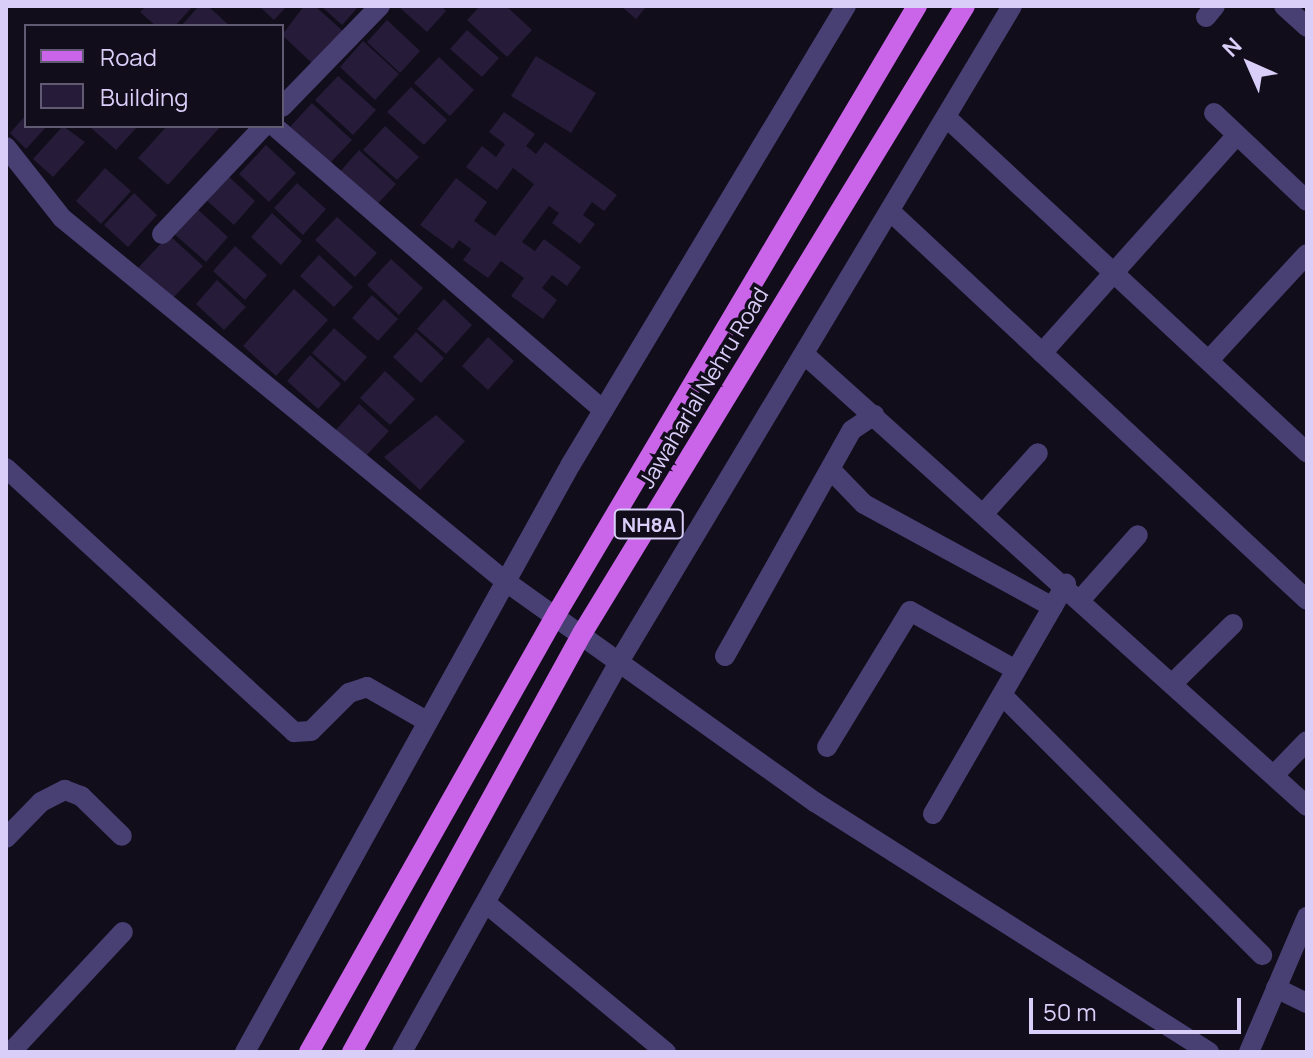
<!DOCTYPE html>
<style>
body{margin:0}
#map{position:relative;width:1313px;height:1058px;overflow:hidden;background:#110d1a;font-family:Manrope,sans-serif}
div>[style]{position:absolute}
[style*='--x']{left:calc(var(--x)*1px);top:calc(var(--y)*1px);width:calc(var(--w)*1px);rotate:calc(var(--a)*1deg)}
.building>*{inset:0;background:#261c39}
.minor>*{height:20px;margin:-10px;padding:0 10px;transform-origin:10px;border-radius:10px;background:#483f73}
.major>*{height:20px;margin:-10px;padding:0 10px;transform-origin:10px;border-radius:10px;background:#ca64e9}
span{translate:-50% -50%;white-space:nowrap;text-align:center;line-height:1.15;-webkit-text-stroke:7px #110d1a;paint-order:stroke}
.shield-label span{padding:2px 6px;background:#110d1a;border:2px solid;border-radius:6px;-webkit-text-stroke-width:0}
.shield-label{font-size:20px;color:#d8cef8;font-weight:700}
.street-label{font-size:22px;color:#d8cef8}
.frame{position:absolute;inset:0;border:8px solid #d8cef8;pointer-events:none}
.legend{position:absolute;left:24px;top:24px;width:260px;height:104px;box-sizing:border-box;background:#110d1a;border:2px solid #615a73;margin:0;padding:10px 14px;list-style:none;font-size:24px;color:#d8cef8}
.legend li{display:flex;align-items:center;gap:16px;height:40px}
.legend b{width:40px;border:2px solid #615a73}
.north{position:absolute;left:1209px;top:24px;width:80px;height:80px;-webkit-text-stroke:6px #110d1a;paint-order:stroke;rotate:315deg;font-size:22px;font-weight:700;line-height:32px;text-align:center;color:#d8cef8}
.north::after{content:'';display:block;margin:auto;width:28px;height:36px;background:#d8cef8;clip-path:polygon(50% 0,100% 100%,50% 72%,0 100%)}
.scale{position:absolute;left:1029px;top:998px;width:212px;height:36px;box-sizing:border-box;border:4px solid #d8cef8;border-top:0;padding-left:10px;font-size:24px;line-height:28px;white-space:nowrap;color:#d8cef8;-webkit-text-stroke:6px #110d1a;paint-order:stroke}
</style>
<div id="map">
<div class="building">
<div style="clip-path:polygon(146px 6px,193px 6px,175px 26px,156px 26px,140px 12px)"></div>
<div style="clip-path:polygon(199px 6px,208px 6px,230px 26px,181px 26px)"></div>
<div style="clip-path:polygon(259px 6px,287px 6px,274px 20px)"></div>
<div style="clip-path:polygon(304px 6px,315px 6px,345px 33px,315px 66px,282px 35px)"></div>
<div style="clip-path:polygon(321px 6px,359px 6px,342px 25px)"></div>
<div style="clip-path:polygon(398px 6px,441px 6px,446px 11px,427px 32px)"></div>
<div style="clip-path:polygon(480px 6px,506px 6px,532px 30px,507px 57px,467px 20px)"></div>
<div style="clip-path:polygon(621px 6px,647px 6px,636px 19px)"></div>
<div style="clip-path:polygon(387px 20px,420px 51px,400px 73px,367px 42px)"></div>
<div style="clip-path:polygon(467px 30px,499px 58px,482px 77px,450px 49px)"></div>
<div style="clip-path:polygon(363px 41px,399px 74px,375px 100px,340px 67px)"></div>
<div style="clip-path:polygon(536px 56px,596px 93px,571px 133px,511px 96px)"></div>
<div style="clip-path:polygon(439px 57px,474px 90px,450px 116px,414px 83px)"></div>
<div style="clip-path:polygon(338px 76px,376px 110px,353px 135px,315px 100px)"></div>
<div style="clip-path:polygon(411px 87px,447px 120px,424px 145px,387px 112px)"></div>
<div style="clip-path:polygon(312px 103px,352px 140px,329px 164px,289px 128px)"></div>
<div style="clip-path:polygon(504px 112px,535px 134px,526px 146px,536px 154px,545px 142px,617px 195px,604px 211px,592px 202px,583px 215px,595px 224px,580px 244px,552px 223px,559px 213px,549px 206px,522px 242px,535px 251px,544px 239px,581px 267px,567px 286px,552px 275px,542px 288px,557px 300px,543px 319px,511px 296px,524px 278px,501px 261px,488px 278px,463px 260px,471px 249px,459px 240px,453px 249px,420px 225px,456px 178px,487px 202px,474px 221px,495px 236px,534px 184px,513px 168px,497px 190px,466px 167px,482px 146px,496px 157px,505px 144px,489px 132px)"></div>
<div style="clip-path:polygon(26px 115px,26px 126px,47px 126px,26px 149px,10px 133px)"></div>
<div style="clip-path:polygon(63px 126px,85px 142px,53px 177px,33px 159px)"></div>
<div style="clip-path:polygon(89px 126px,138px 126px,116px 150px)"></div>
<div style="clip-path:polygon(167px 126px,221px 126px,168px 185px,138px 158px)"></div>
<div style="clip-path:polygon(385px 126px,419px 157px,397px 180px,363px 150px)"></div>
<div style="clip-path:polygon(266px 145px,296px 173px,269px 202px,239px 174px)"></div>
<div style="clip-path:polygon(359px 150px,396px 184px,374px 208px,337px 175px)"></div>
<div style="clip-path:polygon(105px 168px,131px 191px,101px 224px,76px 201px)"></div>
<div style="clip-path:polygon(227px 175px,255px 201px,234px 225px,205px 199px)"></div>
<div style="clip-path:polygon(297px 183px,326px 209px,303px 235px,274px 208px)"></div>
<div style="clip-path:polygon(134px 193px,157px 215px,128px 247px,104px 225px)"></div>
<div style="clip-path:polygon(195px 207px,228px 237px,206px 262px,172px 232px)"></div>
<div style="clip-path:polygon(272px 213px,302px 241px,281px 265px,251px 237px)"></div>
<div style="clip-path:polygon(337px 217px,377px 253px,355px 277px,315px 240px)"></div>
<div style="clip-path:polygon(169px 235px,203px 266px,172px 299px,138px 268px)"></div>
<div style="clip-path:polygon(235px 246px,267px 275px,245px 300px,213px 271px)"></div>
<div style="clip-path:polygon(319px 255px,353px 287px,334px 307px,300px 276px)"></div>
<div style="clip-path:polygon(391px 259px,423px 288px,399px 315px,367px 285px)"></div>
<div style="clip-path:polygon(217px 280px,246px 307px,224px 330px,196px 304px)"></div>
<div style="clip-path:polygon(294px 289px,328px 320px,276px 376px,243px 346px)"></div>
<div style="clip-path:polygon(372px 295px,398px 319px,378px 341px,352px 318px)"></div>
<div style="clip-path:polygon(444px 299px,472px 325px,446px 354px,417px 329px)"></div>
<div style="clip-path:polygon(334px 328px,367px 357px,345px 382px,312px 353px)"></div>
<div style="clip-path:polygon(416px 332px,444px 358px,421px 383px,393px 357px)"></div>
<div style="clip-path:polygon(488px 337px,514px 361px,488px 390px,462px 366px)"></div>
<div style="clip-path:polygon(310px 355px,341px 384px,318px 409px,287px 381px)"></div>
<div style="clip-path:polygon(385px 371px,415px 399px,390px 425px,360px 398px)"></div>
<div style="clip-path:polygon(359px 404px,389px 431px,363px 459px,334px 432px)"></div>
<div style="clip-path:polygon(436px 415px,465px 441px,420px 490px,384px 457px)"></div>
</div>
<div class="minor">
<div style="--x:1284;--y:6;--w:31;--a:42"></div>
<div style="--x:1206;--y:17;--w:14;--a:-51"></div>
<div style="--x:282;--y:107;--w:141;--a:-45.9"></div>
<div style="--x:1214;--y:113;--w:128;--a:43.4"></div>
<div style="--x:947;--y:118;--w:491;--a:42.9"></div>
<div style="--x:274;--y:126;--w:435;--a:40.8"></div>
<div style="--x:6;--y:147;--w:90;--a:51.7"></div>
<div style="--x:62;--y:218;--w:573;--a:39.33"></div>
<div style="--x:505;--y:581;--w:381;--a:35.5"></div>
<div style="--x:815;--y:802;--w:467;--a:32.4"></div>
<div style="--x:890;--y:211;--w:570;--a:43.01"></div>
<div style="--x:162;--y:234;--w:149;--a:-46.6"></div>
<div style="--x:1042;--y:353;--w:292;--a:-48.2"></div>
<div style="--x:804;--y:354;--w:676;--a:41.94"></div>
<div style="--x:1210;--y:359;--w:143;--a:-47.3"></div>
<div style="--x:6;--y:468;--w:391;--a:42.5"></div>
<div style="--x:294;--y:732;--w:17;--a:-3"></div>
<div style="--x:311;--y:731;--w:54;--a:-45"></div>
<div style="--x:349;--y:693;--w:19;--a:-18"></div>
<div style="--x:367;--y:687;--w:70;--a:29.8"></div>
<div style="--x:831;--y:470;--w:47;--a:45.9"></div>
<div style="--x:864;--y:504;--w:215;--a:28.6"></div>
<div style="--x:985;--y:512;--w:79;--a:-48.1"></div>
<div style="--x:1082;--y:598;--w:84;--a:-48.4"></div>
<div style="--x:725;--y:656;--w:259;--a:-60.7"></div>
<div style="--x:852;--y:430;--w:27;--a:-34"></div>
<div style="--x:1173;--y:683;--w:84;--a:-44.5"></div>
<div style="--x:1002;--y:695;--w:368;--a:45"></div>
<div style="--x:827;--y:747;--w:159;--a:-58.6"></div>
<div style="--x:910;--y:611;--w:121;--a:29.1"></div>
<div style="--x:1274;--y:775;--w:47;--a:-45.9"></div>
<div style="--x:933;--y:814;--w:266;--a:-60"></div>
<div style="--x:6;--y:838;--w:50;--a:-45.8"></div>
<div style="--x:41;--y:802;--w:27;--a:-27"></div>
<div style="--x:65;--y:790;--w:17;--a:21"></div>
<div style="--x:81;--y:796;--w:57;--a:44.3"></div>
<div style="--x:488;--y:905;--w:231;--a:39.6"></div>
<div style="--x:1276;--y:988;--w:34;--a:26"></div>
<div style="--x:11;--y:1052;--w:164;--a:-47"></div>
<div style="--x:245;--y:1052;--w:672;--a:-61"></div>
<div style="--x:571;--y:464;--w:534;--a:-59.02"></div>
<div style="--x:402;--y:1052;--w:449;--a:-60.9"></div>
<div style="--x:620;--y:660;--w:762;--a:-59.06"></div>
<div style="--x:1249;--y:1052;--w:147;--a:-66.8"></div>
</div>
<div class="major">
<div style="--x:309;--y:1052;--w:504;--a:-60.54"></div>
<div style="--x:557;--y:613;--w:706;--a:-59.33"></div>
<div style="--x:352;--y:1052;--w:479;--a:-61.2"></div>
<div style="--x:583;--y:632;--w:733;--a:-58.61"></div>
</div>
<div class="shield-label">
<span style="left:649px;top:524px">NH8A</span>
</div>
<div class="street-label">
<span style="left:704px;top:388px;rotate:-59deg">Jawaharlal Nehru Road</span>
</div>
<div class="frame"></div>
<ul class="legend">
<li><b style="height:10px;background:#ca64e9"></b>Road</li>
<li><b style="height:22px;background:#261c39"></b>Building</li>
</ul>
<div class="north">N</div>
<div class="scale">50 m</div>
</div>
